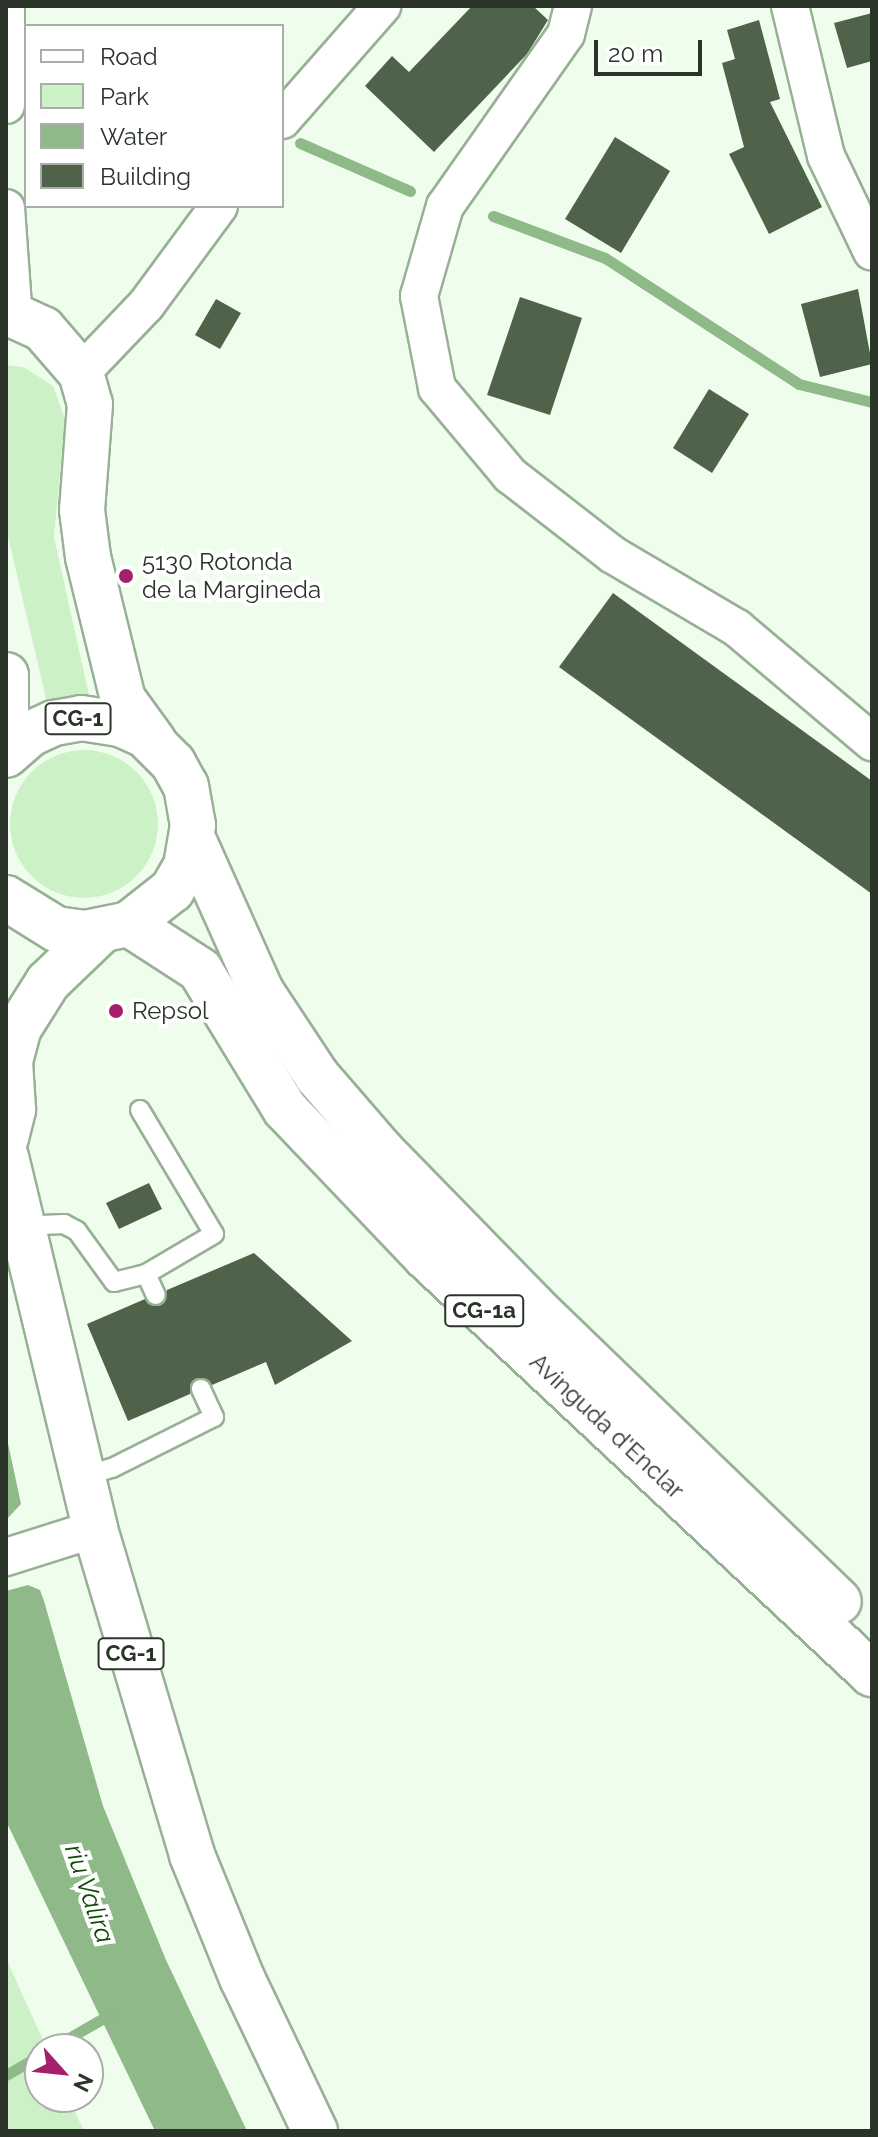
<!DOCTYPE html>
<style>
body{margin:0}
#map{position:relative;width:878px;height:2137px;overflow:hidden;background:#effeec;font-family:Raleway,sans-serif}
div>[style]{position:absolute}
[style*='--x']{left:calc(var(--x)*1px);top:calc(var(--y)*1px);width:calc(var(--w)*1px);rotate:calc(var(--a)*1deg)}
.green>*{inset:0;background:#cdf1c7}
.round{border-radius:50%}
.water>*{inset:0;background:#8fb989}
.stream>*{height:11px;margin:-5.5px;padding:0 5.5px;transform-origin:5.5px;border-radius:5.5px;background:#8fb989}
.building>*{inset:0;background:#4e634a}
.roads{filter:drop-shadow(2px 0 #98b095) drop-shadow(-2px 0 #98b095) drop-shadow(0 2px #98b095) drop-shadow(0 -2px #98b095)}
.lane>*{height:18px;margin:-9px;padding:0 9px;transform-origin:9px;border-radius:9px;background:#fff}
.street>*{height:36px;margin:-18px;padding:0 18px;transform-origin:18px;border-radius:18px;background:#fff}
.primary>*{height:44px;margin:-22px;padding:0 22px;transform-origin:22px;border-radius:22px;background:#fff}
.highway>*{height:44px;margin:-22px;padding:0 22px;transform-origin:22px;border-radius:22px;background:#fff}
.dots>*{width:22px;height:22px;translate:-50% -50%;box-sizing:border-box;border:4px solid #fff;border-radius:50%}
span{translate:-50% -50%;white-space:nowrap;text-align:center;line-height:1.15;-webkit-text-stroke:8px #fff;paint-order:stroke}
.shield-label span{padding:2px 6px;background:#fff;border:2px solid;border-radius:6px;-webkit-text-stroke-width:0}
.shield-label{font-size:22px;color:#2a3429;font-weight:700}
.poi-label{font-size:24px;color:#2a3429}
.left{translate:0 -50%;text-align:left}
.street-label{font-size:24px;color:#2a3429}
.water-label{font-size:26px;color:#0f4906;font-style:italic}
.frame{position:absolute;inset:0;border:8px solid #2a3429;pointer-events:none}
.legend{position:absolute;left:24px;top:24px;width:260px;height:184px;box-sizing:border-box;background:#fff;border:2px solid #aaaea9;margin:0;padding:10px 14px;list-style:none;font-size:24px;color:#2a3429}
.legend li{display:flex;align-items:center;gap:16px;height:40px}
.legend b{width:40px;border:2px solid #aaaea9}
.north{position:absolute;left:24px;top:2033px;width:80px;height:80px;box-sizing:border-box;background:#fff;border:2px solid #aaaea9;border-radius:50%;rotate:117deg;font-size:22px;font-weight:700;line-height:32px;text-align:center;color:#2a3429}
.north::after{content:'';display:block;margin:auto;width:28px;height:36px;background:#a5206c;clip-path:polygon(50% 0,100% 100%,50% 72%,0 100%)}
.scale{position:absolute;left:594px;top:40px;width:108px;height:36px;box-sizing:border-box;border:4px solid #2a3429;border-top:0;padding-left:10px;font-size:24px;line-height:28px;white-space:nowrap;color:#2a3429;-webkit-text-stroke:6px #fff;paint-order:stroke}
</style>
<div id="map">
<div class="green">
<div style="clip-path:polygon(6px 365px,24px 367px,53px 386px,65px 419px,54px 537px,89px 695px,48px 707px,6px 528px)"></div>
<div class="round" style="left:10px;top:750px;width:148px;height:148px"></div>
<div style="clip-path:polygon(6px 1958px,47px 2049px,40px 2049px,40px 2097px,68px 2097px,84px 2131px,6px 2131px)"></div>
</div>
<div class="water">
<div style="clip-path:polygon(6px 1434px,21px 1504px,6px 1520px)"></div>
<div style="clip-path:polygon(28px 1585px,40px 1590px,44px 1601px,103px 1806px,166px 1960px,247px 2131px,155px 2131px,6px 1821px,6px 1591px)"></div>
</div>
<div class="stream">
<div style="--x:300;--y:143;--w:120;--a:23.6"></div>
<div style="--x:493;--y:216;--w:120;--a:20.6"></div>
<div style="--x:605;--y:258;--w:231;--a:33"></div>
<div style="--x:799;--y:384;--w:75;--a:13.9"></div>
<div style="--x:50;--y:2049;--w:72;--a:-30.1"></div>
<div style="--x:6;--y:2075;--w:39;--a:-30"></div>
</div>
<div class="building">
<div style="clip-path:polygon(472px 6px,533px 6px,548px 20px,527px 54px,434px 152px,365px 86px,392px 56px,409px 72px)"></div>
<div style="clip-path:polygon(872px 13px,872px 61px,847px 68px,834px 23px)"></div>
<div style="clip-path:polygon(759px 20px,780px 99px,770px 102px,822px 207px,769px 234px,729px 154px,744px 147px,722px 63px,735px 59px,727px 30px)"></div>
<div style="clip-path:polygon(615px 137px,670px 171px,621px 253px,565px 219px)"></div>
<div style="clip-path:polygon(858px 289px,872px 364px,820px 377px,801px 304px)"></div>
<div style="clip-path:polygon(520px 297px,582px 318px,550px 415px,487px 395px)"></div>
<div style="clip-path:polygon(216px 299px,241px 313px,220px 349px,195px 335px)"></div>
<div style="clip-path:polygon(709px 389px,749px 414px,712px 473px,673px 448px)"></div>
<div style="clip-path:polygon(613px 593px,872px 781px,872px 894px,559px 667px)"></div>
<div style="clip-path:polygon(149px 1183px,162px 1209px,119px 1229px,106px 1203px)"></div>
<div style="clip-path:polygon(254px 1253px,352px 1341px,275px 1385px,266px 1362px,212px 1385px,197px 1378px,190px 1394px,128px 1421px,87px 1324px,145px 1299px,160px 1306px,167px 1290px)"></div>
</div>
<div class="roads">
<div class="lane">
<div style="--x:140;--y:1110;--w:144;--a:59.2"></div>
<div style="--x:214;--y:1234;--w:79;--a:149.5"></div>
<div style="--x:20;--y:1226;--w:44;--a:-2.6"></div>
<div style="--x:64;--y:1224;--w:15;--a:28"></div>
<div style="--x:77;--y:1231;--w:63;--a:54"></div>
<div style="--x:114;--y:1282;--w:33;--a:-14"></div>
<div style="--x:146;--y:1274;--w:23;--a:65"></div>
<div style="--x:82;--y:1477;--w:31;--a:-17"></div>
<div style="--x:112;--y:1468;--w:114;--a:-26.6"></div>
<div style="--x:214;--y:1417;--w:31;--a:-115"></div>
</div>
<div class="street">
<div style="--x:573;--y:6;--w:29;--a:104"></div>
<div style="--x:566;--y:34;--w:210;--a:125.1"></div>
<div style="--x:445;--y:206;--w:94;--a:106.1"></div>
<div style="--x:419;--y:296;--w:94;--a:78.9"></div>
<div style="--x:437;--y:388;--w:114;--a:50"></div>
<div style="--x:510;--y:475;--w:130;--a:37.8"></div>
<div style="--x:613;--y:555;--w:144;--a:30.5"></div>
<div style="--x:737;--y:628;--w:177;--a:40.2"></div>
<div style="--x:790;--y:6;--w:154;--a:76.5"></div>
<div style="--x:826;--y:156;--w:106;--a:64.4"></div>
<div style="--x:6;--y:105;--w:99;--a:-90"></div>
<div style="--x:282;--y:120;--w:152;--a:-48.7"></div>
<div style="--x:6;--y:208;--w:111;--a:85.9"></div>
<div style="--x:81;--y:373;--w:94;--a:-46.3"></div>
<div style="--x:146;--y:305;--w:123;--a:-53.6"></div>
<div style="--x:6;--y:1557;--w:93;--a:-17.5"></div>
</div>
<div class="primary">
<div style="--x:193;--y:839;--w:167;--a:65.9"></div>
<div style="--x:261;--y:991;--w:102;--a:56.6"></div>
<div style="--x:317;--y:1076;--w:99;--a:49.1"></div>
<div style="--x:382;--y:1151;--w:216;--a:45.7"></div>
<div style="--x:533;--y:1306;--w:425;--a:44"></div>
<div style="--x:129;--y:924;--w:85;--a:32.9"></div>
<div style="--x:200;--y:970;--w:163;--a:58.6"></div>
<div style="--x:285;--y:1109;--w:204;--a:46.4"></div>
<div style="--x:426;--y:1257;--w:611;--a:43.08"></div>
</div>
<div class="highway">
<div style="--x:6;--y:312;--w:41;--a:24.7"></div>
<div style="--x:43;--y:329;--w:58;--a:49.2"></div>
<div style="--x:81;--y:373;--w:32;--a:74"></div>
<div style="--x:90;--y:404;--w:106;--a:94.3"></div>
<div style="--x:82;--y:510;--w:47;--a:82.7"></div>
<div style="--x:88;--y:557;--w:146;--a:76.2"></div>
<div style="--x:123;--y:699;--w:53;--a:54.2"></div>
<div style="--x:6;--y:675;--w:66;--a:90"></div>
<div style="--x:6;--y:755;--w:32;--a:-41"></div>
<div style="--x:30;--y:734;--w:26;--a:-25"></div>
<div style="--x:54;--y:723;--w:27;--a:-10"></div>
<div style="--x:81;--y:718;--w:39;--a:9"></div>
<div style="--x:120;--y:724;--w:27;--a:24"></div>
<div style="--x:145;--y:735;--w:40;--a:45"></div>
<div style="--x:173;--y:763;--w:26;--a:61"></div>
<div style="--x:186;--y:786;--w:40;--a:80"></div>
<div style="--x:193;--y:825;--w:42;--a:99.7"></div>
<div style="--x:186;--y:866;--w:28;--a:120"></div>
<div style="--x:172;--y:890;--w:55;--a:141.7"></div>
<div style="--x:129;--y:924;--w:45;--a:168.4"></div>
<div style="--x:85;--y:933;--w:29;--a:-172"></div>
<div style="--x:56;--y:929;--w:59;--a:-148.2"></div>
<div style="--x:6;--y:1138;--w:30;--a:-76"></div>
<div style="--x:13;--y:1109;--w:48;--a:-93.6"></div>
<div style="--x:10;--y:1061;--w:34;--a:-75"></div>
<div style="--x:19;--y:1028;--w:54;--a:-57.8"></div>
<div style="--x:48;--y:982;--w:72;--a:-43.9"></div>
<div style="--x:6;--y:1157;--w:382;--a:76.5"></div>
<div style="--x:95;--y:1529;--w:340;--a:73.4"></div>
<div style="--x:192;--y:1855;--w:133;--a:67.9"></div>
<div style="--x:242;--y:1978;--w:170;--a:64.5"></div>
</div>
</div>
<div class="dots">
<div style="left:126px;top:576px;background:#a5206c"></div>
<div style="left:116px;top:1011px;background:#a5206c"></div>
</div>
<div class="shield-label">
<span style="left:78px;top:719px">CG-1</span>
<span style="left:484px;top:1311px">CG-1a</span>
<span style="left:131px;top:1654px">CG-1</span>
</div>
<div class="poi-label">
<span class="left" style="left:142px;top:576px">5130 Rotonda<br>de la Margineda</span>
<span class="left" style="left:132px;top:1011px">Repsol</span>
</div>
<div class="street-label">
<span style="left:607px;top:1426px;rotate:43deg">Avinguda d'Enclar</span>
</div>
<div class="water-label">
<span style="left:89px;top:1894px;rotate:71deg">riu Valira</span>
</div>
<div class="frame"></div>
<ul class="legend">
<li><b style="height:10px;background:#fff"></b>Road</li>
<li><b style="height:22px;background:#cdf1c7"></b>Park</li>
<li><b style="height:22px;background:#8fb989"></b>Water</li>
<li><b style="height:22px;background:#4e634a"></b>Building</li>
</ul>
<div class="north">N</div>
<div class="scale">20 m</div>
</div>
